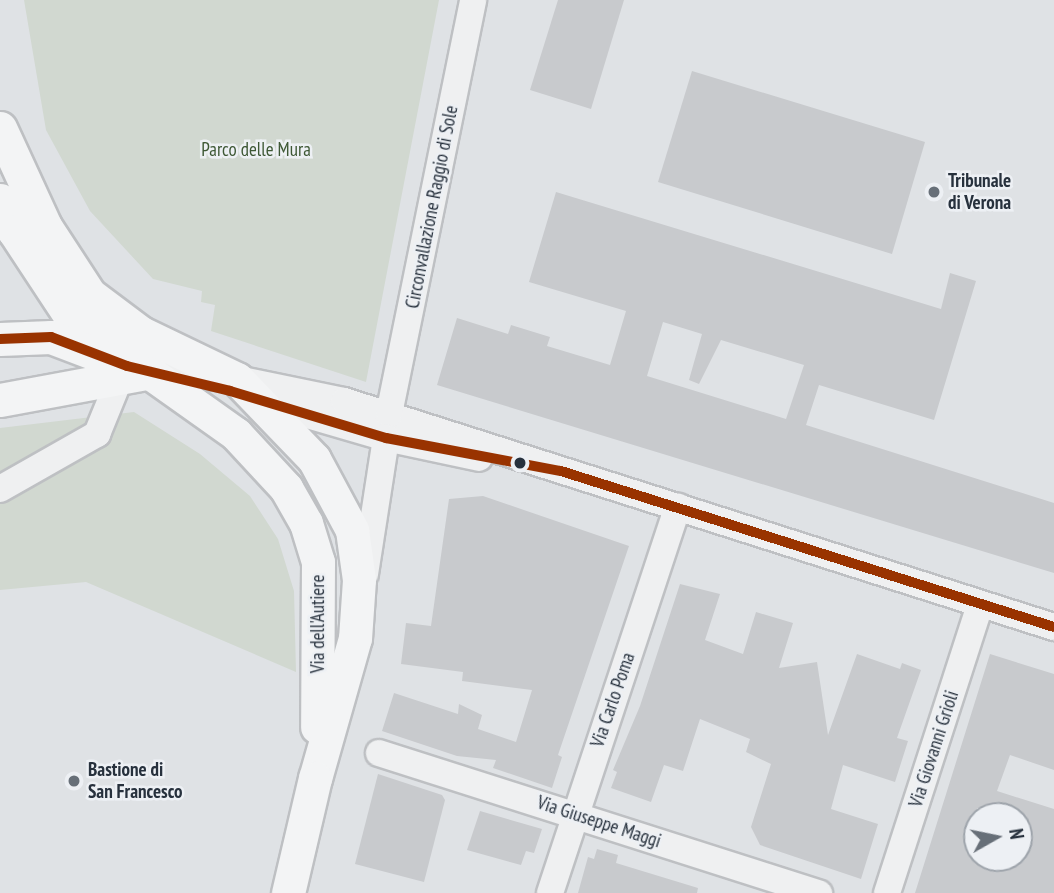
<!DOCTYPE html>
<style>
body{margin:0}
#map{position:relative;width:1054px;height:893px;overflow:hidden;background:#dfe2e5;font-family:"PT Sans Narrow",sans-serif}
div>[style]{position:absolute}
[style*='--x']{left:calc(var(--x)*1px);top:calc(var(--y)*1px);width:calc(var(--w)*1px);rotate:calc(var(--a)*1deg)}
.green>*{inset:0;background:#d1d8d0}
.building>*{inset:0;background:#c8cacd}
.roads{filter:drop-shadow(2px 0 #bec0c3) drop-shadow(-2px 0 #bec0c3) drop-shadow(0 2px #bec0c3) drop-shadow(0 -2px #bec0c3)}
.minor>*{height:26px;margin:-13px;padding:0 13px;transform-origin:13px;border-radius:13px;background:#eff0f1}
.major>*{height:33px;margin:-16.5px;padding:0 16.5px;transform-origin:16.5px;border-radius:16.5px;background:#f3f4f5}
.bus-1>*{height:10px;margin:-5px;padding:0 5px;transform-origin:5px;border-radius:5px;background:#930}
.dots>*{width:19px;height:19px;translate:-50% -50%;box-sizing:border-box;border:4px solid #edf0f4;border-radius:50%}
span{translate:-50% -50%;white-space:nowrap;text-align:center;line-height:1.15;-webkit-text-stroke:5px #edf0f4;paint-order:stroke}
.park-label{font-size:19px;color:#3e5835}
.poi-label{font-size:19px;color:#27313d;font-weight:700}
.left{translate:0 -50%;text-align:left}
.street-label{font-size:19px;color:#27313d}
.north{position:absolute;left:963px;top:802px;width:70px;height:70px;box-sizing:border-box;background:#edf0f4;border:2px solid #9ea4ab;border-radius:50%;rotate:81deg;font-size:19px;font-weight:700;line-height:28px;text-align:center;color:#27313d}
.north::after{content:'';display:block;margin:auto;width:24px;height:32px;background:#676f78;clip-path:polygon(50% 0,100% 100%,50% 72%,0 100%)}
</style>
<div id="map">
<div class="green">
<div style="clip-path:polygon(24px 0,439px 0,366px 382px,211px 331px,215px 305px,201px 302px,202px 291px,153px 279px,90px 211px,46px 130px)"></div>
<div style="clip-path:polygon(134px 412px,200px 454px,250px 496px,278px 539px,294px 591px,296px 672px,86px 582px,0 590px,0 428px)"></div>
</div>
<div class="building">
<div style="clip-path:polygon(558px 0,624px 0,591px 109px,530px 90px)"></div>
<div style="clip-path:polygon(692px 71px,925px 142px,892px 254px,658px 182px)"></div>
<div style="clip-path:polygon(evenodd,556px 192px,941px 309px,950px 273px,976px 281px,934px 420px,819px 385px,806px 425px,1054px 503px,1054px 573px,437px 385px,457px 318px,508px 334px,511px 325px,550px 337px,547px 346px,610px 365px,626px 311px,529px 282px,556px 192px,663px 322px,702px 334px,689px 380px,699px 384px,721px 340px,804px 365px,786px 419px,647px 376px,663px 322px)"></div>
<div style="clip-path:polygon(483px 496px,629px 546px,558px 755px,562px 757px,552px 788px,493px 768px,496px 760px,457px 756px,382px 731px,394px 693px,458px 714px,459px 704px,482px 715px,478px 729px,516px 742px,532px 690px,462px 681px,463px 672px,401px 664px,406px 623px,431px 626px,449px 499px)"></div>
<div style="clip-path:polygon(680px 584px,720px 594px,705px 640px,743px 654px,756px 612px,793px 623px,779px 668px,817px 662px,828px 735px,857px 654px,900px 669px,902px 663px,921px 670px,897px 738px,908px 741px,895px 782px,843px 765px,831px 809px,878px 824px,861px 879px,760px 845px,751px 827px,771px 764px,746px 752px,750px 739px,700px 719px,683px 771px,664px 765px,651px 802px,611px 788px,617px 772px,613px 770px,640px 706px)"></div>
<div style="clip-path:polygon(evenodd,990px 654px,1054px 674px,1054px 770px,1010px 755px,997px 791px,1054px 809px,1054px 893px,915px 893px,990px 654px,977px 808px,1019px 816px,1019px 858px,977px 858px,977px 808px)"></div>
<div style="clip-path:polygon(378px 774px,442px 795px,445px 800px,424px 882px,355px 864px)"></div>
<div style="clip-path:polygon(480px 811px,542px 829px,534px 853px,526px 851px,521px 865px,467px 850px)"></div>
<div style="clip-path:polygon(597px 849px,618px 855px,616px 863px,698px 888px,697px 893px,578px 893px,588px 857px,594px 859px)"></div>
</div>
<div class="roads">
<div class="minor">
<div style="--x:152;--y:371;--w:85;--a:5.4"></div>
<div style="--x:237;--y:379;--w:109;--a:11.6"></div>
<div style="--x:344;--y:401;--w:745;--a:17.66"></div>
<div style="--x:256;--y:400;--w:135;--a:16.3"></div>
<div style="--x:386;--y:438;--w:95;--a:12.1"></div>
<div style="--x:389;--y:414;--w:422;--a:-78.5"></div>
<div style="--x:0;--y:489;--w:112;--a:-29.6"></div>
<div style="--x:97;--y:434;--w:48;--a:-67.8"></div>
<div style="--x:365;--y:574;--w:138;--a:-81.2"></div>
<div style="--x:379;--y:753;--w:462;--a:17.7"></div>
<div style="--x:550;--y:893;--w:407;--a:-71.7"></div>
<div style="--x:887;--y:893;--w:303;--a:-72.1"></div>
</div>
<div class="major">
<div style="--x:0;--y:128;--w:108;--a:65.3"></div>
<div style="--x:45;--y:226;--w:106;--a:56.9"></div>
<div style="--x:0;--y:200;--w:34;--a:66"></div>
<div style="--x:14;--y:231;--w:102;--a:56.6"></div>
<div style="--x:70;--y:316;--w:204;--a:35.4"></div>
<div style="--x:236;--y:434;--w:74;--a:47.2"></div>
<div style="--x:286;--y:488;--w:40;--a:60.3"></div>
<div style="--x:306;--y:523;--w:41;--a:72.9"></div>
<div style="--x:318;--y:562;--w:165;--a:90.3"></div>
<div style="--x:93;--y:297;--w:60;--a:36.9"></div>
<div style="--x:141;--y:333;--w:106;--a:25.6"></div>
<div style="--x:237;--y:379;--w:111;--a:46.1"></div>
<div style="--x:314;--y:459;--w:81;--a:61.8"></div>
<div style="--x:352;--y:530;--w:50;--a:82"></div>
<div style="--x:359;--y:580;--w:58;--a:93.9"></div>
<div style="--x:355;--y:638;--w:146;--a:105.9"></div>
<div style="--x:315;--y:778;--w:118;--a:103.2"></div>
<div style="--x:0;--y:339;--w:51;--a:-2.2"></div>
<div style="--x:51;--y:337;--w:62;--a:20.8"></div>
<div style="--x:0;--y:400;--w:147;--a:-10.5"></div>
</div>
</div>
<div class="bus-1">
<div style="--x:0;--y:339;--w:51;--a:-2.2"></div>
<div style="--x:51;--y:337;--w:81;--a:20.9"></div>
<div style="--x:127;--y:366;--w:106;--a:13.6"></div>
<div style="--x:230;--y:391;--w:163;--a:16.8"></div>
<div style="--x:386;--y:438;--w:178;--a:10.7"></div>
<div style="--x:561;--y:471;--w:517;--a:17.56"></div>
</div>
<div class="dots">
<div style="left:934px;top:192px;background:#676f78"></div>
<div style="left:520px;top:463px;background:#27313d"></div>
<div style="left:74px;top:781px;background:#676f78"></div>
</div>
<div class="park-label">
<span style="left:256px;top:150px">Parco delle Mura</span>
</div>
<div class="poi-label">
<span class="left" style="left:948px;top:192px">Tribunale<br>di Verona</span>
<span class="left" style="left:88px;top:781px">Bastione di<br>San Francesco</span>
</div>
<div class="street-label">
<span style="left:432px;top:207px;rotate:-79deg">Circonvallazione Raggio di Sole</span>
<span style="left:318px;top:624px;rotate:-90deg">Via dell'Autiere</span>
<span style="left:613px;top:700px;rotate:-71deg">Via Carlo Poma</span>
<span style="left:934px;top:749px;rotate:-72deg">Via Giovanni Grioli</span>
<span style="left:599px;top:822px;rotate:18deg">Via Giuseppe Maggi</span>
</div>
<div class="north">N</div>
</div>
